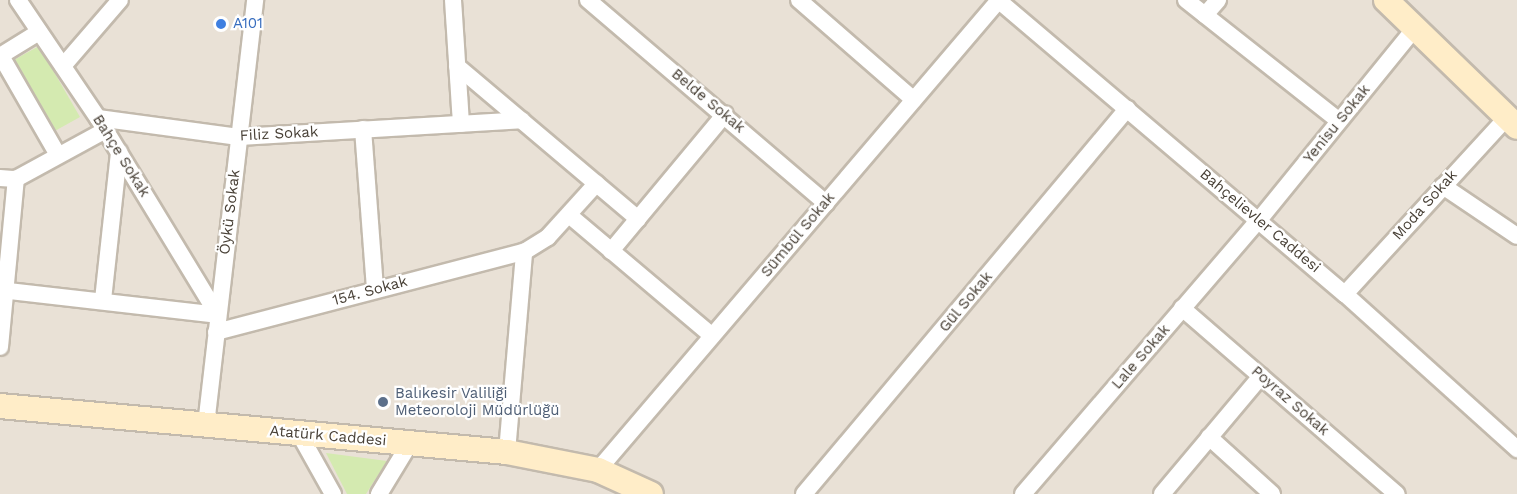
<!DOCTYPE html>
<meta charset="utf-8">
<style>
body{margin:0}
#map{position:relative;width:1517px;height:494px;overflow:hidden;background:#f4f0e8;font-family:"Work Sans",sans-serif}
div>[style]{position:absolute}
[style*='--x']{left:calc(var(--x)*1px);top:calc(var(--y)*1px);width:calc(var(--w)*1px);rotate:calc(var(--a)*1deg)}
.residential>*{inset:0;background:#e9e1d6}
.green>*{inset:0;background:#d4eab0}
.roads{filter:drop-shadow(2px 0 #c3baad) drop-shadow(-2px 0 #c3baad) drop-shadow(0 2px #c3baad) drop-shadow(0 -2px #c3baad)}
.street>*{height:16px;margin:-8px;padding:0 8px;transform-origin:8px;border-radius:8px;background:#fff}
.secondary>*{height:24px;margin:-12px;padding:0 12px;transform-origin:12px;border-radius:12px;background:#ffedc8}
.dots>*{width:16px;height:16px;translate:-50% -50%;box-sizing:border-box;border:3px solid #fff;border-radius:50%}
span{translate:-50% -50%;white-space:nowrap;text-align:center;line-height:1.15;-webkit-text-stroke:4.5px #fff;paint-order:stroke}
.shop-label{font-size:15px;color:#366cbe}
.left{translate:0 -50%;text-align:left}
.street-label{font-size:15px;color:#484036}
.service-label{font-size:15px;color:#4e5e75}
</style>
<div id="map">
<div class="residential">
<div style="clip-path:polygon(0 0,1517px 0,1517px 494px,0 494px)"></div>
</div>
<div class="green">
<div style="clip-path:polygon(39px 46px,80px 117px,53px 132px,12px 61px)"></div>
<div style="clip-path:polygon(326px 453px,387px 461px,366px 494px,347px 494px)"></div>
</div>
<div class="roads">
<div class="street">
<div style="--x:18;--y:0;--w:143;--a:55.9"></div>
<div style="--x:98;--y:118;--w:231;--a:58.7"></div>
<div style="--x:453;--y:0;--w:124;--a:86.3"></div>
<div style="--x:588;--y:0;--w:313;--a:40.5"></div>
<div style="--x:799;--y:0;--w:152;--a:41"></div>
<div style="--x:998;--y:0;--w:455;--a:40.3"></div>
<div style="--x:1345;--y:294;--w:232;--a:42"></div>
<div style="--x:1186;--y:0;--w:195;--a:38.3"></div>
<div style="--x:1205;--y:15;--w:20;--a:-49"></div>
<div style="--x:0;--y:56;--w:46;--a:-31.6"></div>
<div style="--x:1;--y:56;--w:114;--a:60.1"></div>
<div style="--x:63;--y:66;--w:87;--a:-49.2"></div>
<div style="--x:457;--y:66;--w:237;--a:40.2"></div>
<div style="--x:98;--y:118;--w:142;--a:7.7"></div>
<div style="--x:239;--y:137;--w:283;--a:-3.4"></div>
<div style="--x:363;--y:129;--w:160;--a:85.7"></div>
<div style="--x:0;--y:178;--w:16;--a:4"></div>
<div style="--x:16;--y:179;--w:102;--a:-28.6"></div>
<div style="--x:1443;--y:186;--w:89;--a:34"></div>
<div style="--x:569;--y:215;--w:187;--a:40.2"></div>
<div style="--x:611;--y:251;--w:178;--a:-50.2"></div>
<div style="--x:0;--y:290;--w:219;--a:6.5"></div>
<div style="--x:1345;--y:294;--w:240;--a:-47.5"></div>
<div style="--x:103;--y:300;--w:149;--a:-83.8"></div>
<div style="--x:1182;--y:308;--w:284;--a:40.9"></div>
<div style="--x:216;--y:332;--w:318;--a:-14.6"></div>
<div style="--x:524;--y:252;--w:28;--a:-32"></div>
<div style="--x:548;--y:237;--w:72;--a:-47.8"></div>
<div style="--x:0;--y:347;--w:169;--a:-84.6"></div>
<div style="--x:206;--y:425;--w:428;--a:-83.4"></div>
<div style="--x:300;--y:435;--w:68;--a:60.8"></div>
<div style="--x:1209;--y:437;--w:85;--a:42.1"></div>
<div style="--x:507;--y:452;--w:201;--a:-85.1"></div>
<div style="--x:598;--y:470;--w:618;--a:-49.53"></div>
<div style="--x:379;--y:494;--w:60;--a:-58.7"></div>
<div style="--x:804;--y:494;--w:503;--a:-50"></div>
<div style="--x:1023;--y:494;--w:362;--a:-49.3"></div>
<div style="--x:1259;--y:220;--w:247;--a:-50.9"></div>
<div style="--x:1162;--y:494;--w:154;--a:-50"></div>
</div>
<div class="secondary">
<div style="--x:1386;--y:0;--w:182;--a:44.1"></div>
<div style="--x:0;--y:406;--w:509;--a:5.18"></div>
<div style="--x:507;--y:452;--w:93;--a:11.2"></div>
<div style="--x:598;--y:470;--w:58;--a:24.4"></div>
</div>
</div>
<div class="dots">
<div style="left:221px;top:24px;background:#3f7fe0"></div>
<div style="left:383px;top:402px;background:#5c6f8a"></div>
</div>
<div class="shop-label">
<span class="left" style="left:233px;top:24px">A101</span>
</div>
<div class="street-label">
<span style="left:708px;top:101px;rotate:40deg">Belde Sokak</span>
<span style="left:1337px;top:124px;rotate:-51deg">Yenisu Sokak</span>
<span style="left:279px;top:134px;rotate:-3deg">Filiz Sokak</span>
<span style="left:121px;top:156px;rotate:58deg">Bahçe Sokak</span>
<span style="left:1425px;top:205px;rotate:-48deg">Moda Sokak</span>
<span style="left:230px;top:212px;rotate:-83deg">Öykü Sokak</span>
<span style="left:1260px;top:221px;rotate:40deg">Bahçelievler Caddesi</span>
<span style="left:798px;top:235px;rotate:-50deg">Sümbül Sokak</span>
<span style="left:370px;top:291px;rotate:-15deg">154. Sokak</span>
<span style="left:966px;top:302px;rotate:-50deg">Gül Sokak</span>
<span style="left:1141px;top:357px;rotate:-49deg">Lale Sokak</span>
<span style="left:1290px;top:401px;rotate:41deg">Poyraz Sokak</span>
<span style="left:328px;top:436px;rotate:5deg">Atatürk Caddesi</span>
</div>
<div class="service-label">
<span class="left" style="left:395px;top:402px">Balıkesir Valiliği<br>Meteoroloji Müdürlüğü</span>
</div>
</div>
